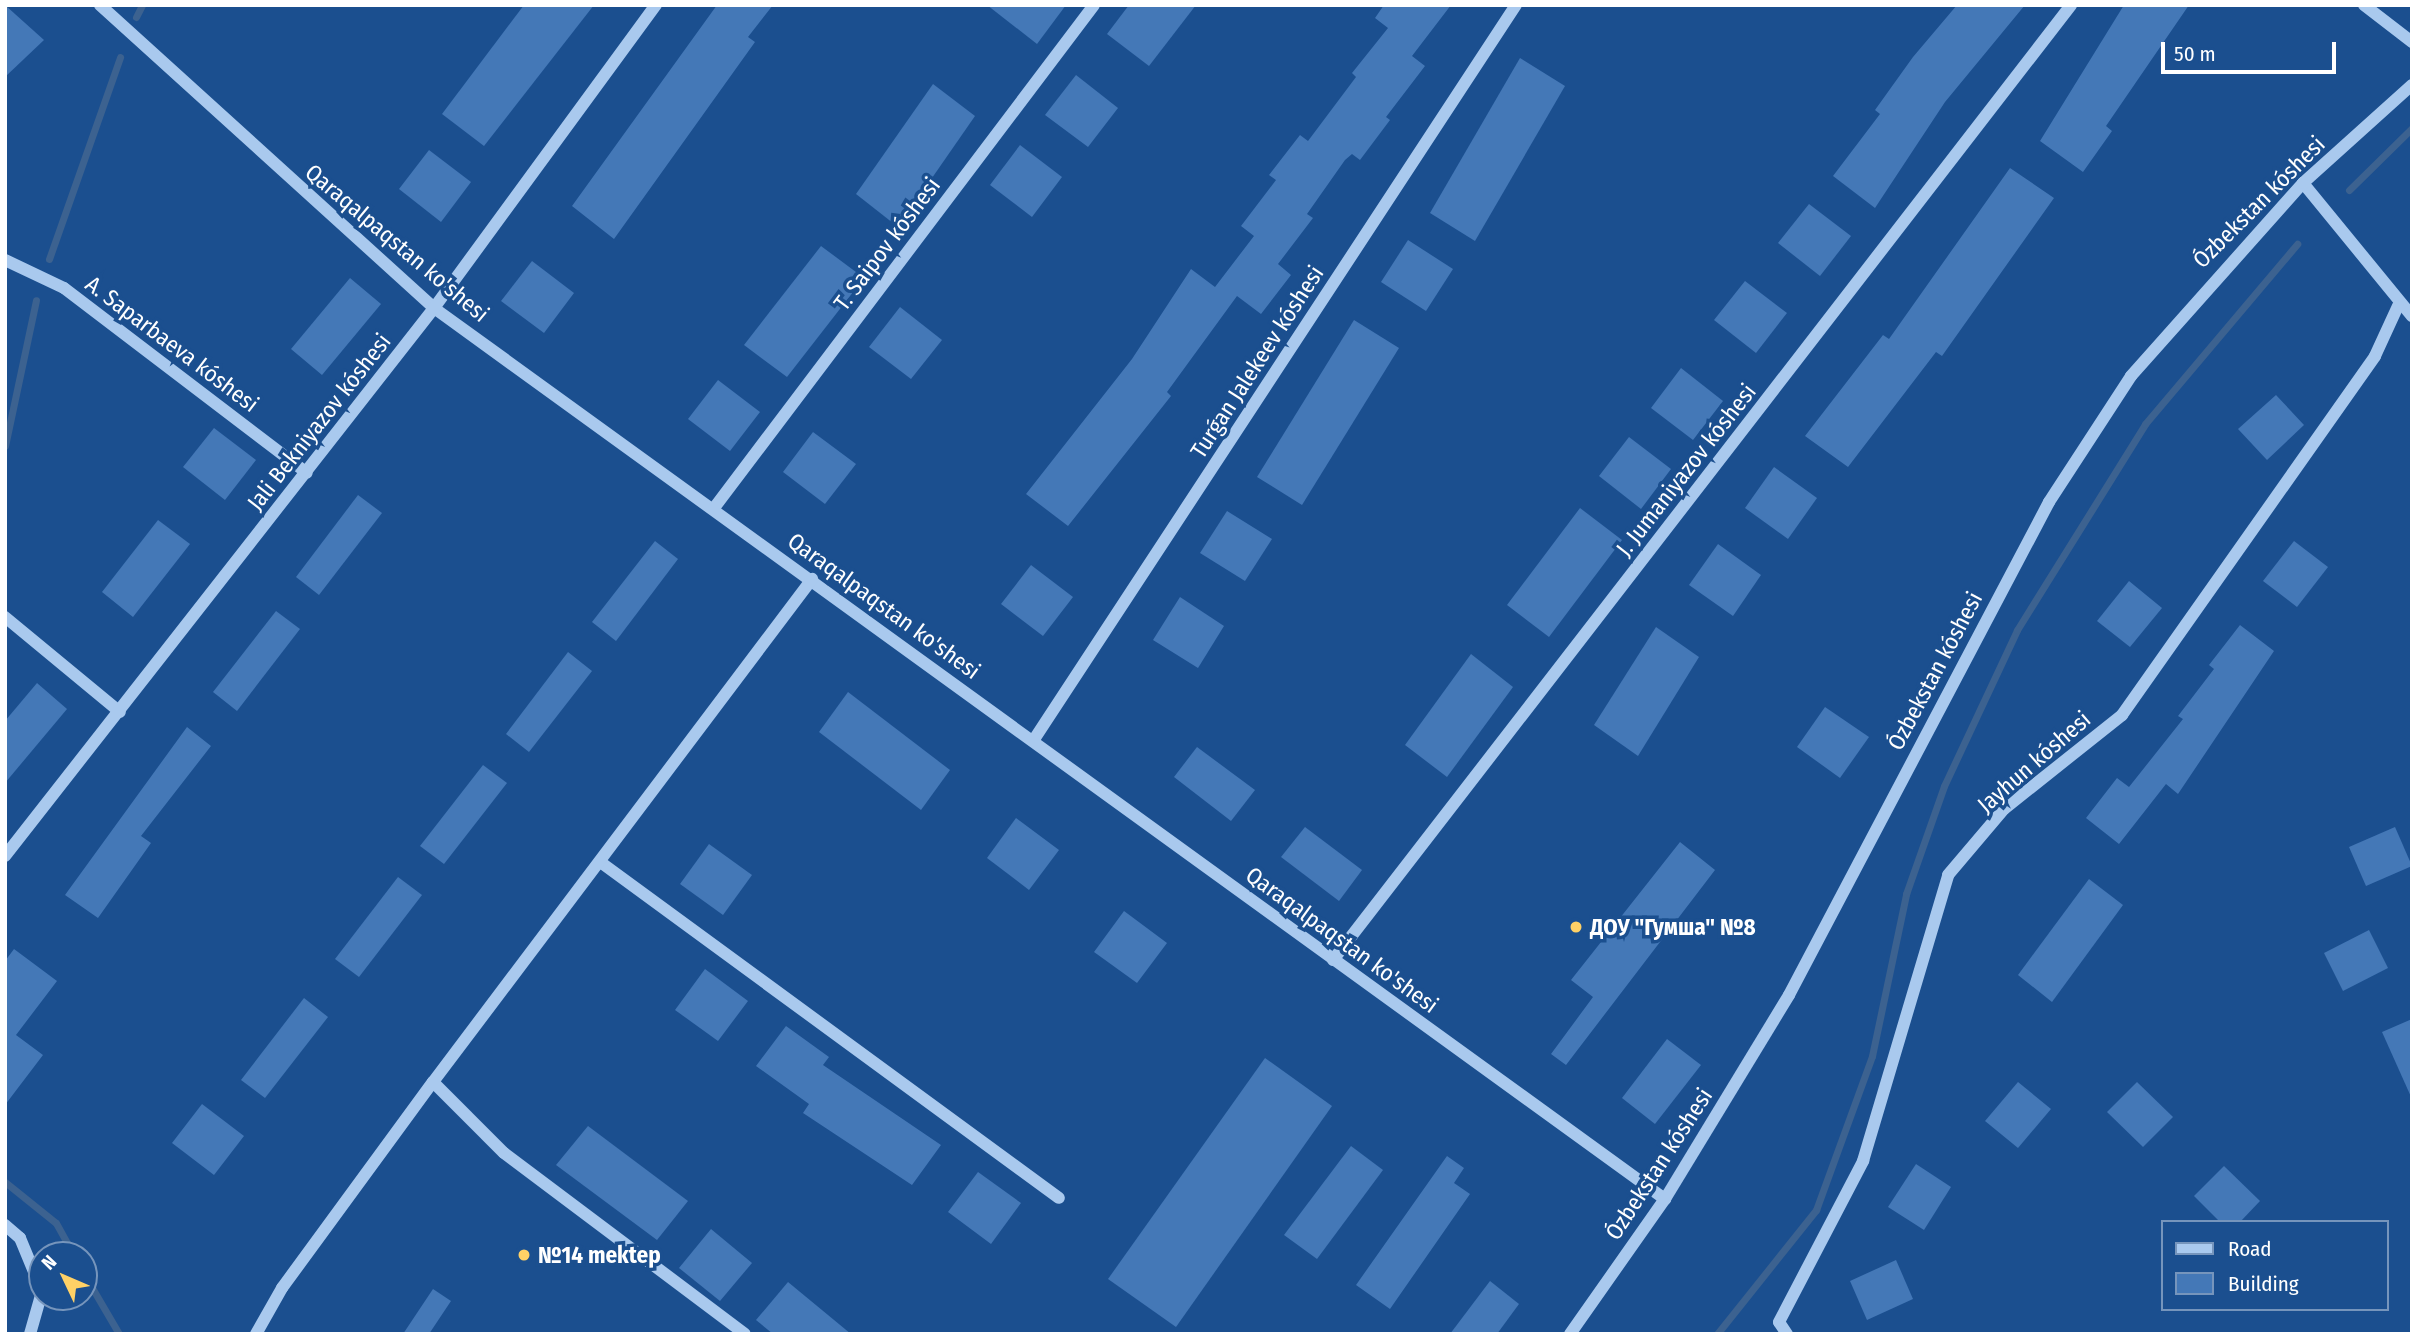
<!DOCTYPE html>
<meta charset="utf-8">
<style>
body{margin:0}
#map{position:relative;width:2417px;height:1339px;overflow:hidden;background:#1b4f8f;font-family:"Fira Sans Condensed",sans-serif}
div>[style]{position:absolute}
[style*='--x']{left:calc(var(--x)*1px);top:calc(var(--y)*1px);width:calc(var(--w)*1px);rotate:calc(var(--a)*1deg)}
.stream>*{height:7px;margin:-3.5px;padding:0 3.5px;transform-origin:3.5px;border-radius:3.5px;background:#3c6290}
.building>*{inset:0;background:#4478b7}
.minor>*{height:12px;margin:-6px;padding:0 6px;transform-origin:6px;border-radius:6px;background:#a9c9ee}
.dots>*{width:19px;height:19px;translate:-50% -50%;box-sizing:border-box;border:4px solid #1b4f8f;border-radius:50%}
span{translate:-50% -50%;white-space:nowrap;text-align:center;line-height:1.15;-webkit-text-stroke:7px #1b4f8f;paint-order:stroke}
.street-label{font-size:23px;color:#fff}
.poi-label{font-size:23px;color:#fff;font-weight:700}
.left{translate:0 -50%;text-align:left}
.frame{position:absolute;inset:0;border:7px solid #fff;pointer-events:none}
.legend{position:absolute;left:2161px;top:1220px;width:228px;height:91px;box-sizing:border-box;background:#1b4f8f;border:2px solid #7695bc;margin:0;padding:9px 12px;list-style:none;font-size:21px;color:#fff}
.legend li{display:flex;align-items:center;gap:14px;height:35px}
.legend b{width:35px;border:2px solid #7695bc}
.north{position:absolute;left:28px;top:1241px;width:70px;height:70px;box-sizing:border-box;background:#1b4f8f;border:2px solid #7695bc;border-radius:50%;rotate:314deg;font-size:19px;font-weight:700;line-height:28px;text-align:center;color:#fff}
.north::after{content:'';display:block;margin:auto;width:24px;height:32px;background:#ffd166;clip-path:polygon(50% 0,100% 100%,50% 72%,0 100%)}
.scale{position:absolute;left:2161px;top:42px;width:175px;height:32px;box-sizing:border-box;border:4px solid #fff;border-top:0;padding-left:9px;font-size:21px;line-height:24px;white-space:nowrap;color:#fff;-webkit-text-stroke:5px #1b4f8f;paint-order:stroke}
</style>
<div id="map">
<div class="stream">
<div style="--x:136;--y:17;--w:13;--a:-63"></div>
<div style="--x:2349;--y:190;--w:88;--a:-44.5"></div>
<div style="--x:49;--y:259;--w:214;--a:-70.6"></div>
<div style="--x:5;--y:446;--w:149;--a:-78"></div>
<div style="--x:5;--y:1182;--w:65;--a:38.8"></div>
<div style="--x:56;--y:1223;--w:37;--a:61"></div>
<div style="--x:84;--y:1274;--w:69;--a:59.7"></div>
<div style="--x:1717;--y:1334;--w:159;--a:-51.4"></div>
<div style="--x:1816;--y:1210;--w:164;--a:-70"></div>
<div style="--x:1872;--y:1056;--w:166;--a:-78.1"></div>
<div style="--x:1906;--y:894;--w:114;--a:-70.6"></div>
<div style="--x:1944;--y:786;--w:172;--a:-64.9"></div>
<div style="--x:2017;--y:630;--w:243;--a:-58.1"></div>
<div style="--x:2145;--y:424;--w:236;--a:-49.8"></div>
</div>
<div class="building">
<div style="clip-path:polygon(5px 5px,44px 40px,5px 77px)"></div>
<div style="clip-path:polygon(524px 5px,594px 5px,484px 146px,442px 114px)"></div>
<div style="clip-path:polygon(717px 5px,773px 5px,748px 37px,755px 42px,614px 239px,572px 206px)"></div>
<div style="clip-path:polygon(987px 5px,1066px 5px,1037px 44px)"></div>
<div style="clip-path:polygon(1129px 5px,1196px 5px,1149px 66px,1107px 34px)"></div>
<div style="clip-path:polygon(1384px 5px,1451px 5px,1412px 56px,1425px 66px,1386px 117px,1390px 120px,1360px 160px,1352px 154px,1345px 160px,1307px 214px,1313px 218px,1278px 264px,1291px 275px,1261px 314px,1237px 296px,1167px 392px,1171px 396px,1068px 526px,1026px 494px,1132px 359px,1191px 269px,1215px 287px,1254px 236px,1241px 226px,1276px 180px,1269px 175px,1300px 135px,1308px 141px,1356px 77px,1352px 73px,1388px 28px,1375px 18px)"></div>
<div style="clip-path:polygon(1957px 5px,2025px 5px,1945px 102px,1875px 208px,1833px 176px,1880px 114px,1875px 110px,1913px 57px)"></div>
<div style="clip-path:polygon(2124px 5px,2189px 5px,2106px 126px,2112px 131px,2083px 172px,2040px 141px)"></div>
<div style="clip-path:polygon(1520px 58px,1565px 86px,1475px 241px,1430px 213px)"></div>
<div style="clip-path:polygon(1076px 75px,1118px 108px,1088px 147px,1045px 115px)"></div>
<div style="clip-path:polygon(933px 84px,975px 116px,898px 227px,856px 194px)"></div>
<div style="clip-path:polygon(1020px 145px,1062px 177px,1032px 217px,990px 185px)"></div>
<div style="clip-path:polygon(429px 150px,471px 182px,441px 222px,399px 189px)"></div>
<div style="clip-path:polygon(2010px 168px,2054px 198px,1942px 356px,1936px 352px,1848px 467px,1805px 436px,1883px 335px,1889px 339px)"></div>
<div style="clip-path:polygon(1809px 204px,1851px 236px,1820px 276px,1778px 243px)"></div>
<div style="clip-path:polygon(1408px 240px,1453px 269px,1426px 311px,1381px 282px)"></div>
<div style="clip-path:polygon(821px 246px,864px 278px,787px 377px,744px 345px)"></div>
<div style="clip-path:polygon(532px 261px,574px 293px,544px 333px,501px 301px)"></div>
<div style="clip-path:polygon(350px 278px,381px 304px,322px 375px,291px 349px)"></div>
<div style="clip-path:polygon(1745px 281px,1787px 313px,1756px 353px,1714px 320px)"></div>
<div style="clip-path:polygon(900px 307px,942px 340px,911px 379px,869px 347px)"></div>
<div style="clip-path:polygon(1354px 320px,1399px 348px,1302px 505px,1257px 477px)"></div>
<div style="clip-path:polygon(1681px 368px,1723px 401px,1693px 440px,1651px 408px)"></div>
<div style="clip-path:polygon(718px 380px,760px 412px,730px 451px,688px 419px)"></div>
<div style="clip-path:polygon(2276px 395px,2304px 425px,2267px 460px,2238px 429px)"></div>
<div style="clip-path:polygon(214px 428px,256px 460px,225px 500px,183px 467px)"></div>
<div style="clip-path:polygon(813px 432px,856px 464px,825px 504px,783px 472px)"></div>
<div style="clip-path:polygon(1629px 437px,1671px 469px,1641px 509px,1599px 476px)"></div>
<div style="clip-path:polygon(1774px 467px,1817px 498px,1788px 539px,1745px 508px)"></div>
<div style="clip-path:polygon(358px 495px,382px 513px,319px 595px,296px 577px)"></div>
<div style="clip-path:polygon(1580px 508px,1622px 540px,1549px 637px,1507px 605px)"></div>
<div style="clip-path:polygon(1227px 511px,1272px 539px,1245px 581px,1200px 553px)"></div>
<div style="clip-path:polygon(158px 520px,190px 544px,133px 617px,102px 592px)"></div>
<div style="clip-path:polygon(655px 541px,678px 559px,616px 641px,592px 622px)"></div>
<div style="clip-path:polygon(2294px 541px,2328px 567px,2297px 607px,2263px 581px)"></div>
<div style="clip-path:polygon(1718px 544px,1761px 575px,1733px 616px,1689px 585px)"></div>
<div style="clip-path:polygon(1031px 565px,1073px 597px,1043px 636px,1001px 604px)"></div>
<div style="clip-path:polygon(2129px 581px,2162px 608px,2130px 647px,2097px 621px)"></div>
<div style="clip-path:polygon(1180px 597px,1224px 626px,1198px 668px,1153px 640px)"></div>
<div style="clip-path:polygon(276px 611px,300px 629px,237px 711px,213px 692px)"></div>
<div style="clip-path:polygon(2240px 625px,2274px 651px,2178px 794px,2166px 784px,2119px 844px,2086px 818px,2117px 778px,2129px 787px,2183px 719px,2178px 716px,2214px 669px,2209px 665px)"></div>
<div style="clip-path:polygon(1656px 627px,1699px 657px,1638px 756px,1594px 725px)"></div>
<div style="clip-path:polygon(568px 652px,592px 671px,529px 752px,506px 734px)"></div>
<div style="clip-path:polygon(1471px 654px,1513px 687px,1447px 777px,1405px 745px)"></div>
<div style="clip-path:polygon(37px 683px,67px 709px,5px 783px,5px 721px)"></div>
<div style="clip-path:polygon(848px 692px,950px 770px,921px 810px,819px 732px)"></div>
<div style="clip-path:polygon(1825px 707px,1869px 737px,1840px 778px,1797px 747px)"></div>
<div style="clip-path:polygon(187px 727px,211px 746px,141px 836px,151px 843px,98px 918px,65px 895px)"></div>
<div style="clip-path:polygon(1197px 747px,1255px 790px,1231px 821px,1174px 777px)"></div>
<div style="clip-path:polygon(483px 765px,507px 783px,444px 864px,420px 846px)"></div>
<div style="clip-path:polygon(1016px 818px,1059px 850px,1029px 890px,987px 858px)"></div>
<div style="clip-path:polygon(1305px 827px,1362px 870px,1339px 901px,1281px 857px)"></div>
<div style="clip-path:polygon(2395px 827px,2412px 866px,2366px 886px,2349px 847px)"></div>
<div style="clip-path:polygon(1680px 842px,1715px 870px,1566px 1065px,1551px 1054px,1593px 997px,1571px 980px)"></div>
<div style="clip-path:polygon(709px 844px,752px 875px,723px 915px,680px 884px)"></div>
<div style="clip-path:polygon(398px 877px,422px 895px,359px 977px,335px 959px)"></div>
<div style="clip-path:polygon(2089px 879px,2123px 905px,2052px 1002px,2018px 975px)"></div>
<div style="clip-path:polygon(1124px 911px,1167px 943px,1137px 983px,1094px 952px)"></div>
<div style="clip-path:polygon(2369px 930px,2388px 968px,2343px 991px,2324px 953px)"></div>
<div style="clip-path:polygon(14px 949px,57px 981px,16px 1035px,43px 1055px,5px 1105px,5px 961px)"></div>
<div style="clip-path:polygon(705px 969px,748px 1001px,718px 1041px,675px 1010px)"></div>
<div style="clip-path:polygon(304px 998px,328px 1017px,265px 1098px,241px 1080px)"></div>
<div style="clip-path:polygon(2412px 1019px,2412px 1099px,2382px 1032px)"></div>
<div style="clip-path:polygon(786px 1026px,829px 1057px,823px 1065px,941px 1145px,912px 1185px,803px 1113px,809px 1104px,756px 1066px)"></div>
<div style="clip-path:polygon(1667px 1039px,1701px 1065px,1655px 1124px,1622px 1098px)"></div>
<div style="clip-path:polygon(1265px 1058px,1332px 1106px,1176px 1327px,1108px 1279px)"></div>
<div style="clip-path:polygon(2018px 1082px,2051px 1109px,2018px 1148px,1985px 1121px)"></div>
<div style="clip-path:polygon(2137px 1082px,2173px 1117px,2143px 1147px,2107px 1112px)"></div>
<div style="clip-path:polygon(202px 1104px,244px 1136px,214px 1175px,172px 1143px)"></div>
<div style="clip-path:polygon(588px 1126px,688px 1201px,657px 1240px,556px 1165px)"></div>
<div style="clip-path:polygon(1351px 1146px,1383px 1170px,1317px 1259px,1284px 1235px)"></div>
<div style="clip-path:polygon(1447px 1156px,1464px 1168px,1454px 1183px,1470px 1194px,1390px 1309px,1356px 1285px)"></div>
<div style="clip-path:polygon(1916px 1164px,1951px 1187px,1924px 1230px,1888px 1207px)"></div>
<div style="clip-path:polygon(2224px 1166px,2260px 1201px,2240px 1222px,2220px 1222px,2194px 1196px)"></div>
<div style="clip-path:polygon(978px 1172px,1021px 1203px,991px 1244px,948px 1212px)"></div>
<div style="clip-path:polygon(711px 1229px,752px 1263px,720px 1301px,679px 1268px)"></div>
<div style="clip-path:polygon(1896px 1260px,1913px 1299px,1867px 1320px,1850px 1281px)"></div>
<div style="clip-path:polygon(1490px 1281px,1519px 1304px,1497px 1334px,1450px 1334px)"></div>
<div style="clip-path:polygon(788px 1282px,851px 1334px,773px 1334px,756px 1320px)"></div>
<div style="clip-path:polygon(433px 1289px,451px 1301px,429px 1334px,403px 1334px)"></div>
</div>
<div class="minor">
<div style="--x:100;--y:5;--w:451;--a:42.2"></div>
<div style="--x:434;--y:308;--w:1520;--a:35.9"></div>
<div style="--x:2364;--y:5;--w:61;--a:37.6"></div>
<div style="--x:2303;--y:183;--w:172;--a:50.7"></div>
<div style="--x:5;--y:260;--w:65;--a:25.4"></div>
<div style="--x:64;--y:288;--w:305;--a:37.3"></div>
<div style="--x:714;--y:508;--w:630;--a:-52.93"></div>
<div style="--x:5;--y:617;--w:149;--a:39.6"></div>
<div style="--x:1033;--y:741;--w:880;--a:-56.73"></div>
<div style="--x:5;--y:856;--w:696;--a:-51.94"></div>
<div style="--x:434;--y:308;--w:376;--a:-53.8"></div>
<div style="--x:603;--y:864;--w:565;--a:36.22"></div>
<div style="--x:1333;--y:960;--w:1207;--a:-52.3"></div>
<div style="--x:433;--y:1082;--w:100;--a:45"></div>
<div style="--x:504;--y:1153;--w:301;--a:36.9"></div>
<div style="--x:5;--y:1225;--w:20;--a:41"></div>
<div style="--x:20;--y:1238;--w:57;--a:67.5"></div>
<div style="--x:30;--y:1334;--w:44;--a:-74.1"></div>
<div style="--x:256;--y:1334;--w:53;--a:-60.5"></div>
<div style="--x:282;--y:1288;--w:255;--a:-53.8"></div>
<div style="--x:433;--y:1082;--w:630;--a:-53"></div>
<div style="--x:1570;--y:1334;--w:165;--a:-54.9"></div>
<div style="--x:1665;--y:1199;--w:239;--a:-58.7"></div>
<div style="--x:1789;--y:995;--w:557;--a:-62.19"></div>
<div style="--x:2049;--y:502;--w:150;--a:-56.9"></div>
<div style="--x:2131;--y:376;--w:259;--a:-48.3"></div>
<div style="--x:2303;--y:183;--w:147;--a:-42"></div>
<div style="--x:1787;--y:1334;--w:14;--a:-124"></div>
<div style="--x:1779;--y:1322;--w:182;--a:-62.4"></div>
<div style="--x:1863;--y:1161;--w:298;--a:-73.4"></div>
<div style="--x:1948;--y:875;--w:87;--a:-49.7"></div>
<div style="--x:2004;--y:809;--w:151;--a:-38.5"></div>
<div style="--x:2122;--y:715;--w:439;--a:-54.8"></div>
<div style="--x:2375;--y:356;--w:55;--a:-65.3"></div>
</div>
<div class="dots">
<div style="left:1576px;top:927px;background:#ffd166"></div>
<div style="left:524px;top:1255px;background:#ffd166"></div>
</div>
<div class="street-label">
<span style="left:2259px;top:202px;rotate:-45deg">Ózbekstan kóshesi</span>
<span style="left:397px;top:243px;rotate:40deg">Qaraqalpaqstan ko'shesi</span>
<span style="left:887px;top:244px;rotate:-53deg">T. Saipov kóshesi</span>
<span style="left:172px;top:344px;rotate:37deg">A. Saparbaeva kóshesi</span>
<span style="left:1257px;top:362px;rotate:-57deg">Turǵan Jalekeev kóshesi</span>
<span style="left:319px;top:422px;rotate:-52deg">Jali Bekniyazov kóshesi</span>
<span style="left:1686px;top:470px;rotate:-52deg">J. Jumaniyazov kóshesi</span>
<span style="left:884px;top:606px;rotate:36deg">Qaraqalpaqstan ko'shesi</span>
<span style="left:1935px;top:671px;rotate:-62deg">Ózbekstan kóshesi</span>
<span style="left:2034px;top:762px;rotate:-41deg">Jayhun kóshesi</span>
<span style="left:1342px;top:940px;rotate:36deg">Qaraqalpaqstan ko'shesi</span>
<span style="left:1659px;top:1164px;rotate:-57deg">Ózbekstan kóshesi</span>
</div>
<div class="poi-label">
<span class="left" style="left:1590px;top:927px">ДОУ "Гумша" №8</span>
<span class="left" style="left:538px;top:1255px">№14 mektep</span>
</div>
<div class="frame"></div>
<ul class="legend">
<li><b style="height:9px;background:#a9c9ee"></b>Road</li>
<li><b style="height:19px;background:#4478b7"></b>Building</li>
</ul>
<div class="north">N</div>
<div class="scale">50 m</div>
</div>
